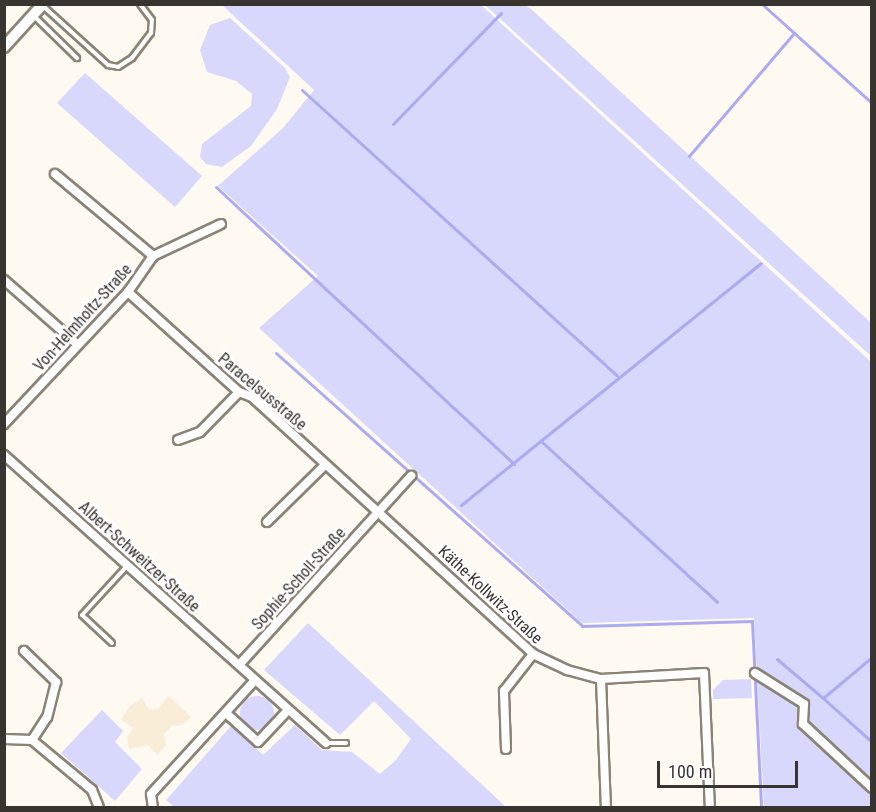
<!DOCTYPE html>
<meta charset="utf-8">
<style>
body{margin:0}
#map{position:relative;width:876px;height:812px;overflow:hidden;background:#fef9f1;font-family:"Roboto Condensed",sans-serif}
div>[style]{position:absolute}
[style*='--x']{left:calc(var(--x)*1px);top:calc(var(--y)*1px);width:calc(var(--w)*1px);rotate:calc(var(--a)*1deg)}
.built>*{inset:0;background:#f9edd8}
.green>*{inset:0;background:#d7d8fc}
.round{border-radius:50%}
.stream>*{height:3px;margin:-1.5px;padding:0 1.5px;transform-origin:1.5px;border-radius:1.5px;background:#acaaf1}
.roads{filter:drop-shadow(2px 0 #8a8376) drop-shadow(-2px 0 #8a8376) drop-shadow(0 2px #8a8376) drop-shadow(0 -2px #8a8376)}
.lane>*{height:4px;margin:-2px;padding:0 2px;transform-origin:2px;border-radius:2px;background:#fff}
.street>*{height:8px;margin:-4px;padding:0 4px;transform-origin:4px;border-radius:4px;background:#fff}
.secondary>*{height:10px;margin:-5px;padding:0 5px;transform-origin:5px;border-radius:5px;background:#fff}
span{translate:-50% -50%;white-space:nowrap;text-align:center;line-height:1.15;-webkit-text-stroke:6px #fff;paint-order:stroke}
.street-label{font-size:16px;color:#383530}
.frame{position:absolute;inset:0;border:6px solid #383530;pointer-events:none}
.scale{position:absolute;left:657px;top:761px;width:141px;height:27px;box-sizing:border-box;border:3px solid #383530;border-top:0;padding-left:8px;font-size:18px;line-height:21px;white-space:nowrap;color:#383530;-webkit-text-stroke:4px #fff;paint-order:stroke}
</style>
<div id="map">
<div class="built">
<div style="clip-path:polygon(169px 696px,191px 717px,183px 725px,172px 726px,164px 734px,166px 745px,158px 755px,148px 745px,129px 749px,127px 737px,133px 728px,121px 720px,129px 707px,142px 698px,149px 710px,158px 709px)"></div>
</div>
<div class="green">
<div style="clip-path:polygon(222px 5px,481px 5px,871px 362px,871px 807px,764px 807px,754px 618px,582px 623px,259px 328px,318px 276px,218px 186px,283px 128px,314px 90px)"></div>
<div style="clip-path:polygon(485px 5px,525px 5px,531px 9px,871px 323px,871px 356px)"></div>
<div style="clip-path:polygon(230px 18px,285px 68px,290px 77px,277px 109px,251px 146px,222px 167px,206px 164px,200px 157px,202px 144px,251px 106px,252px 94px,236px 81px,207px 72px,200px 50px,210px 25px)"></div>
<div style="clip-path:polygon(85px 73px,202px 176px,175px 207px,57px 103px)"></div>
<div style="clip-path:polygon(308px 623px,506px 807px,175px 808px,166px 800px,231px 726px,263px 755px,295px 725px,322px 750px,352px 752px,380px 774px,395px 761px,411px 739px,374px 701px,340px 735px,264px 670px)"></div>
<div style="clip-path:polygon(751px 679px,752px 698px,713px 699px,713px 690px,723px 680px)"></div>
<div class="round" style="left:240px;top:696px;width:34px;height:34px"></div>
<div style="clip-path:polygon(102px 710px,123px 731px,115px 742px,142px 769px,115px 801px,61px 753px)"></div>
</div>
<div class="stream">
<div style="--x:762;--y:4;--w:148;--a:42"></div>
<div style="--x:302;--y:90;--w:425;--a:42.2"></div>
<div style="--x:393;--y:124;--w:155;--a:-45.8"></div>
<div style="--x:689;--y:156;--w:162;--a:-49.5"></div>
<div style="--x:216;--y:187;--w:407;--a:42.9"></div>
<div style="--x:276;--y:353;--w:410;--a:41.7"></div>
<div style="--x:582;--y:626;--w:170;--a:-1.7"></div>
<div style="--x:752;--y:621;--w:187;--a:87.2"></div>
<div style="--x:542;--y:442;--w:237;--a:42.4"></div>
<div style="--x:461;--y:505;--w:385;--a:-38.9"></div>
<div style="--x:777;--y:659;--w:60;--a:40.3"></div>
<div style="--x:823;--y:698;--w:64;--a:-39.9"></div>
<div style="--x:823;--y:698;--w:66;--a:41.9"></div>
</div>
<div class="roads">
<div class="lane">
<div style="--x:43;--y:6;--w:88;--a:42.2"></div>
<div style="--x:108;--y:65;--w:10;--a:11"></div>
<div style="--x:118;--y:67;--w:17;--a:-33"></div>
<div style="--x:132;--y:58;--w:31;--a:-53"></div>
<div style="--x:151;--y:33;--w:13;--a:-86"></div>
<div style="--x:152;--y:20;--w:20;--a:-127"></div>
<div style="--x:35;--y:17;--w:59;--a:44.3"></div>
<div style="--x:112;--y:643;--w:41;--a:-137"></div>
<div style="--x:82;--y:615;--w:68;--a:-47.4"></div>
<div style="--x:326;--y:743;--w:20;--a:0"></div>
</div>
<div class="street">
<div style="--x:55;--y:174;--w:128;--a:39.9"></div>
<div style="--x:4;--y:280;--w:98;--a:41.3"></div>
<div style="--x:128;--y:292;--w:149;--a:42"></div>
<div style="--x:239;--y:392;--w:14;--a:21"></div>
<div style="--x:252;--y:397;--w:381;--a:42.4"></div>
<div style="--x:533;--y:654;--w:38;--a:25"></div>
<div style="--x:567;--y:670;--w:35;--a:15"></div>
<div style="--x:601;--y:679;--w:103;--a:-3.3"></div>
<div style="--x:704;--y:673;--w:135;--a:87.5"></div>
<div style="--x:4;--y:424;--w:181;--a:-46.8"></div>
<div style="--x:128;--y:292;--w:44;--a:-55.2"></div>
<div style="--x:153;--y:256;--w:75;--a:-25.2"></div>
<div style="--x:178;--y:440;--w:23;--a:-20"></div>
<div style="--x:200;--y:432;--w:56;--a:-45.7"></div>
<div style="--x:4;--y:455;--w:432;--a:41.8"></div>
<div style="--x:267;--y:522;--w:81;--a:-44.5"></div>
<div style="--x:24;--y:651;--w:45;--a:44.1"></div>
<div style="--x:56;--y:682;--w:36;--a:104"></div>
<div style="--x:47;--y:717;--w:27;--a:123"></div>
<div style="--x:239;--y:665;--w:256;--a:-47.7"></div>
<div style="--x:755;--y:673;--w:58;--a:32.3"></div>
<div style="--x:804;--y:704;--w:20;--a:93"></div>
<div style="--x:803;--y:724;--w:94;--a:42.8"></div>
<div style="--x:601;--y:679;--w:129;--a:87.8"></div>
<div style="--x:226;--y:713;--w:43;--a:42.2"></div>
<div style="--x:258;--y:742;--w:44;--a:-46.8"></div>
<div style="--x:4;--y:739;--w:28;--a:2"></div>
<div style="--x:32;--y:740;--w:78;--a:39.8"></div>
<div style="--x:92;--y:790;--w:18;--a:68"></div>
<div style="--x:506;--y:749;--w:58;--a:-92"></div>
<div style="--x:504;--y:691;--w:47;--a:-51.9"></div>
<div style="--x:153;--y:808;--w:14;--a:-98"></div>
<div style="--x:151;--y:794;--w:154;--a:-47.6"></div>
</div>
<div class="secondary">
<div style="--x:4;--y:47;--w:58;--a:-47.8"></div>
</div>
</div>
<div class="street-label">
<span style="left:83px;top:318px;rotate:-48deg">Von-Helmholtz-Straße</span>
<span style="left:262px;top:392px;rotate:40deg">Paracelsusstraße</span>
<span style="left:139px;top:557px;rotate:42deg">Albert-Schweitzer-Straße</span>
<span style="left:299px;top:579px;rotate:-48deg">Sophie-Scholl-Straße</span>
<span style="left:490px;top:595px;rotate:43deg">Käthe-Kollwitz-Straße</span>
</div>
<div class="frame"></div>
<div class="scale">100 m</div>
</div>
